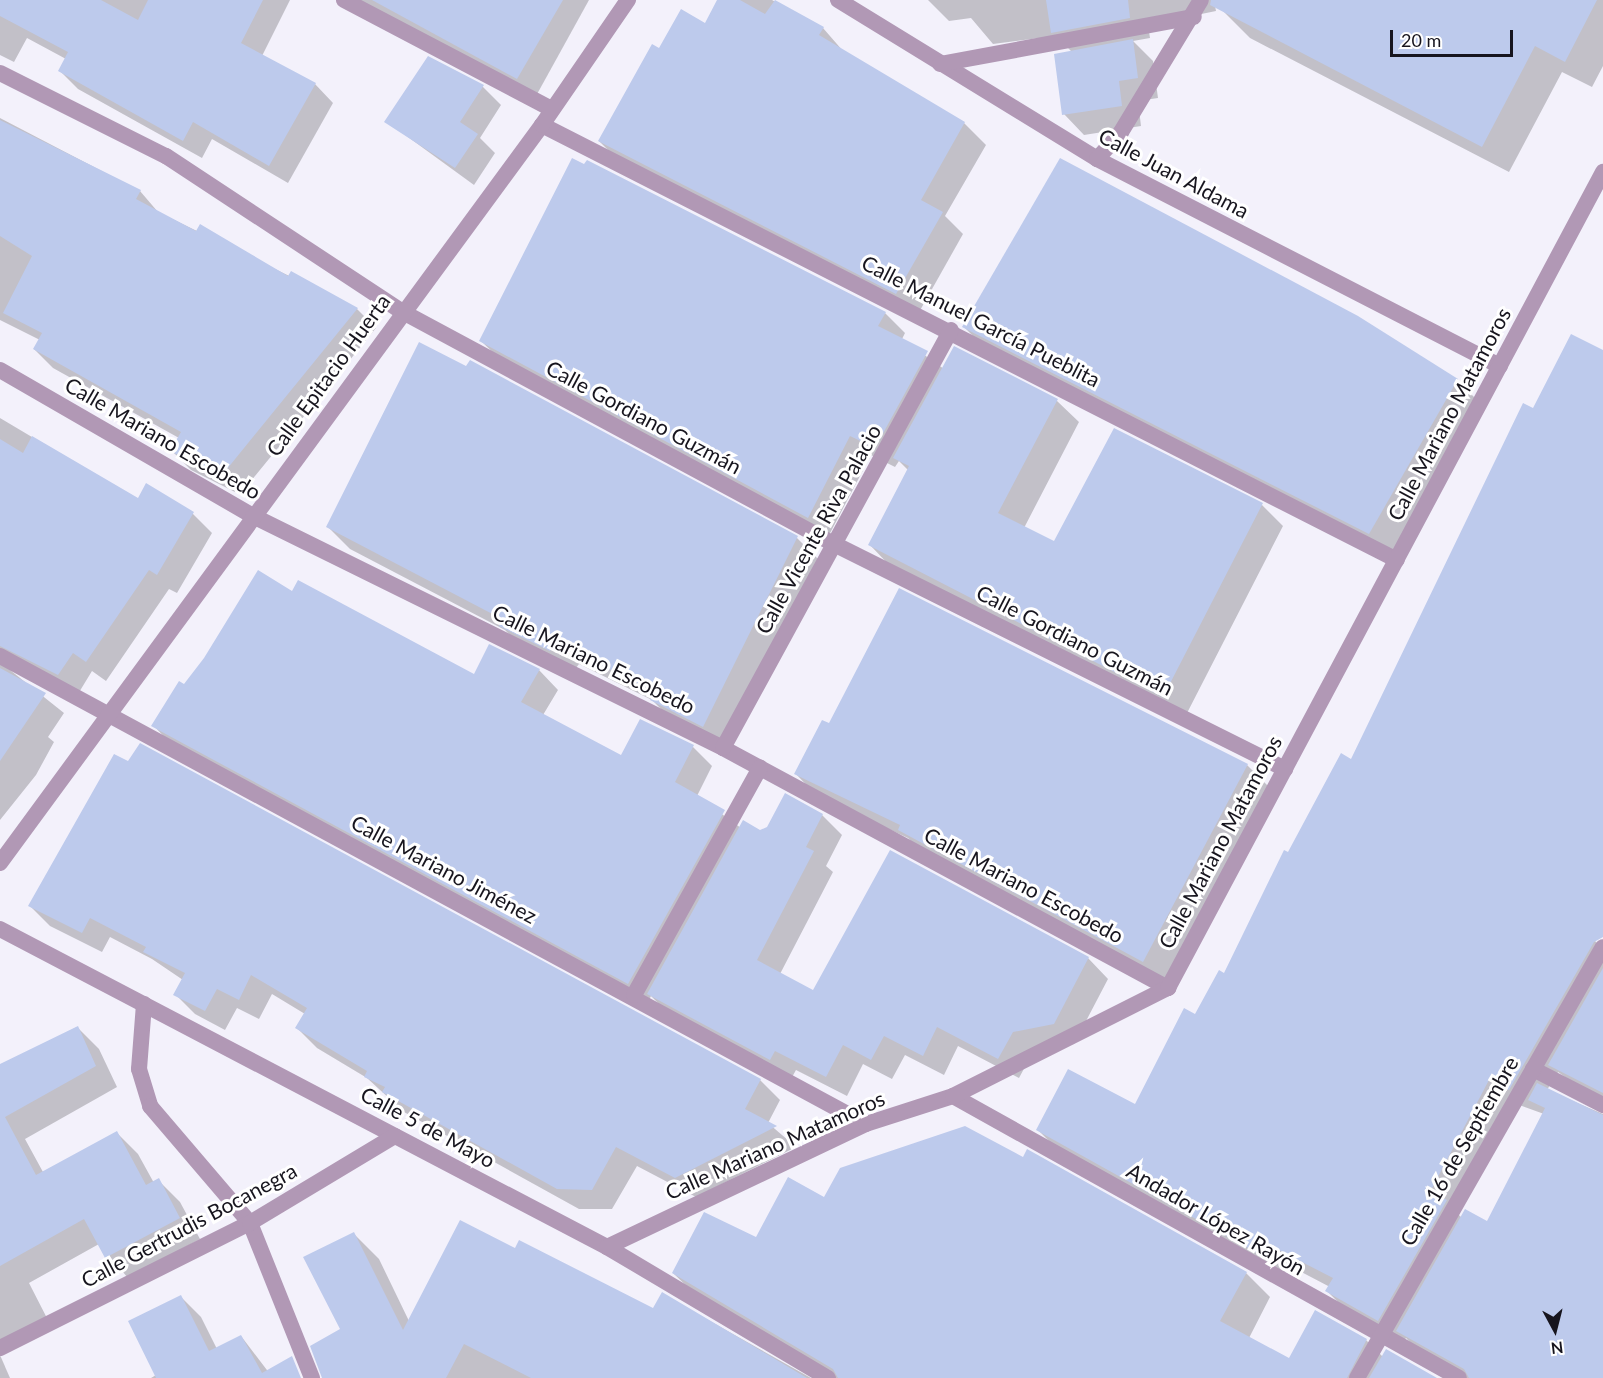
<!DOCTYPE html>
<meta charset="utf-8">
<style>
body{margin:0}
#map{position:relative;width:1603px;height:1378px;overflow:hidden;background:#f3f1fb;font-family:Lato,sans-serif}
div>[style]{position:absolute}
[style*='--x']{left:calc(var(--x)*1px);top:calc(var(--y)*1px);width:calc(var(--w)*1px);rotate:calc(var(--a)*1deg)}
.shadow>*{inset:0;background:#0003}
.building>*{inset:0;background:#bdcaec}
.minor>*{height:16px;margin:-8px;padding:0 8px;transform-origin:8px;border-radius:8px;background:#b198b5}
span{translate:-50% -50%;white-space:nowrap;text-align:center;line-height:1.15;-webkit-text-stroke:6px #fff;paint-order:stroke}
.street-label{font-size:21px;color:#17151e}
.north{position:absolute;left:1525px;top:1300px;width:60px;height:60px;-webkit-text-stroke:4px #fff;paint-order:stroke;rotate:173deg;font-size:16px;font-weight:700;line-height:24px;text-align:center;color:#17151e}
.north::after{content:'';display:block;margin:auto;width:21px;height:27px;background:#17151e;clip-path:polygon(50% 0,100% 100%,50% 72%,0 100%)}
.scale{position:absolute;left:1390px;top:30px;width:123px;height:27px;box-sizing:border-box;border:3px solid #17151e;border-top:0;padding-left:8px;font-size:18px;line-height:21px;white-space:nowrap;color:#17151e;-webkit-text-stroke:4px #fff;paint-order:stroke}
</style>
<div id="map">
<div class="shadow">
<div style="clip-path:polygon(0 0,290px 0,262px 56px,315px 84px,333px 103px,288px 183px,212px 139px,202px 158px,78px 89px,60px 71px,66px 59px,27px 38px,14px 62px,0 55px)"></div>
<div style="clip-path:polygon(358px 0,589px 0,536px 96px)"></div>
<div style="clip-path:polygon(719px 0,772px 0,823px 28px,843px 51px,964px 123px,986px 145px,945px 216px,963px 234px,918px 314px,621px 163px,599px 141px,660px 50px,717px 31px)"></div>
<div style="clip-path:polygon(928px 0,1214px 0,1216px 11px,1148px 25px,1150px 38px,1133px 41px,1153px 61px,1158px 98px,1138px 101px,1141px 126px,1084px 135px,1064px 114px,1072px 52px,1064px 44px,1039px 38px,993px 44px,971px 18px,949px 21px)"></div>
<div style="clip-path:polygon(1229px 0,1603px 0,1603px 66px,1592px 87px,1562px 72px,1509px 172px,1250px 38px,1223px 11px)"></div>
<div style="clip-path:polygon(428px 58px,483px 87px,501px 105px,480px 138px,495px 153px,474px 185px,386px 121px)"></div>
<div style="clip-path:polygon(0 118px,140px 191px,158px 212px,357px 309px,376px 328px,246px 487px,240px 483px,235px 492px,191px 470px,172px 451px,179px 438px,53px 368px,34px 349px,40px 340px,0 320px)"></div>
<div style="clip-path:polygon(885px 313px,905px 333px,902px 339px,944px 369px,1057px 401px,1079px 422px,1024px 528px,1055px 543px,1262px 505px,1283px 526px,1185px 717px,891px 567px,870px 545px,909px 471px,899px 461px,895px 467px,871px 455px,828px 537px,502px 361px,481px 341px)"></div>
<div style="clip-path:polygon(1357px 317px,1457px 380px,1480px 403px,1392px 555px,986px 349px,964px 327px)"></div>
<div style="clip-path:polygon(evenodd,1603px 351px,1603px 908px,1595px 941px,1603px 949px,1603px 1104px,1558px 1072px,1547px 1090px,1603px 1114px,1603px 1378px,1463px 1378px,1422px 1355px,1406px 1338px,1402px 1344px,1352px 1316px,1327px 1291px,1330px 1287px,1288px 1265px,1282px 1277px,1063px 1155px,1038px 1130px,1136px 1106px,1225px 975px,1289px 854px,1351px 761px,1533px 410px,1603px 351px,1514px 1103px,1544px 1114px,1488px 1223px,1462px 1218px,1456px 1212px,1514px 1103px)"></div>
<div style="clip-path:polygon(0 418px,138px 500px,193px 514px,212px 533px,177px 593px,169px 589px,106px 681px,92px 671px,78px 694px,10px 670px,64px 713px,48px 737px,54px 742px,36px 775px,0 820px)"></div>
<div style="clip-path:polygon(328px 527px,797px 538px,819px 560px,726px 748px,674px 722px,652px 700px,579px 664px,573px 672px,523px 648px,505px 630px,350px 549px)"></div>
<div style="clip-path:polygon(899px 590px,1247px 765px,1268px 786px,1163px 982px,920px 850px,908px 838px,816px 795px,796px 774px,830px 725px)"></div>
<div style="clip-path:polygon(293px 593px,474px 676px,539px 670px,558px 690px,543px 715px,622px 757px,693px 747px,712px 766px,697px 796px,741px 828px,760px 831px,822px 815px,842px 835px,826px 866px,833px 872px,780px 974px,814px 992px,1088px 958px,1108px 979px,1074px 1044px,1033px 1052px,1019px 1078px,958px 1046px,944px 1075px,905px 1055px,892px 1079px,863px 1064px,847px 1096px,796px 1070px,791px 1079px,669px 1014px,651px 996px,648px 1002px,172px 745px,153px 725px,184px 686px)"></div>
<div style="clip-path:polygon(114px 756px,760px 1080px,780px 1100px,768px 1123px,796px 1147px,696px 1197px,637px 1166px,612px 1209px,579px 1209px,404px 1112px,367px 1078px,317px 1048px,297px 1028px,305px 1014px,272px 994px,259px 1019px,237px 1008px,225px 1030px,195px 1014px,175px 994px,183px 980px,152px 959px,110px 937px,102px 952px,50px 926px,30px 906px)"></div>
<div style="clip-path:polygon(77px 1027px,99px 1049px,117px 1087px,25px 1139px,43px 1172px,117px 1133px,138px 1154px,154px 1183px,158px 1180px,180px 1202px,200px 1239px,128px 1278px,99px 1244px,29px 1283px,50px 1324px,0 1349px,0 1067px)"></div>
<div style="clip-path:polygon(825px 1199px,1246px 1273px,1270px 1297px,1249px 1338px,1290px 1360px,1366px 1340px,1383px 1357px,1434px 1378px,829px 1378px,698px 1297px,673px 1273px,756px 1239px)"></div>
<div style="clip-path:polygon(354px 1234px,379px 1259px,409px 1321px,515px 1250px,653px 1310px,662px 1294px,811px 1378px,334px 1378px)"></div>
<div style="clip-path:polygon(181px 1297px,201px 1317px,217px 1349px,241px 1336px,273px 1378px,151px 1378px,156px 1375px)"></div>
<div style="clip-path:polygon(0 1355px,10px 1378px,0 1378px)"></div>
</div>
<div class="building">
<div style="clip-path:polygon(0 0,101px 0,138px 20px,148px 0,263px 0,241px 43px,316px 83px,269px 166px,193px 122px,183px 141px,58px 71px,68px 52px,0 16px)"></div>
<div style="clip-path:polygon(372px 0,563px 0,517px 79px)"></div>
<div style="clip-path:polygon(717px 0,740px 0,765px 14px,775px 0,824px 27px,819px 35px,965px 122px,921px 200px,943px 212px,896px 294px,598px 141px,652px 44px,659px 48px,681px 9px,705px 23px)"></div>
<div style="clip-path:polygon(1046px 0,1128px 0,1130px 18px,1051px 33px)"></div>
<div style="clip-path:polygon(1211px 0,1597px 0,1565px 62px,1535px 46px,1482px 147px,1210px 5px)"></div>
<div style="clip-path:polygon(1133px 39px,1138px 78px,1119px 81px,1122px 106px,1062px 115px,1054px 54px)"></div>
<div style="clip-path:polygon(428px 56px,484px 85px,460px 122px,478px 134px,455px 168px,384px 122px)"></div>
<div style="clip-path:polygon(0 120px,141px 190px,136px 199px,196px 231px,200px 224px,288px 276px,291px 271px,358px 308px,227px 469px,221px 465px,216px 474px,170px 451px,181px 432px,33px 349px,42px 333px,3px 313px,32px 256px,0 236px)"></div>
<div style="clip-path:polygon(572px 158px,584px 164px,587px 160px,886px 312px,878px 326px,928px 351px,875px 448px,850px 436px,808px 518px,479px 341px)"></div>
<div style="clip-path:polygon(1060px 158px,1358px 316px,1458px 379px,1369px 534px,962px 327px)"></div>
<div style="clip-path:polygon(1571px 334px,1603px 350px,1603px 937px,1594px 942px,1509px 1090px,1489px 1080px,1430px 1192px,1447px 1200px,1378px 1321px,1325px 1291px,1333px 1278px,1263px 1242px,1257px 1253px,1036px 1130px,1068px 1069px,1135px 1104px,1184px 1008px,1195px 1014px,1219px 970px,1224px 973px,1284px 850px,1288px 852px,1341px 753px,1351px 759px,1523px 403px,1533px 408px)"></div>
<div style="clip-path:polygon(419px 342px,466px 366px,470px 360px,798px 536px,703px 727px,650px 700px,655px 692px,556px 642px,550px 651px,499px 626px,502px 619px,326px 527px)"></div>
<div style="clip-path:polygon(954px 346px,1058px 399px,998px 513px,1054px 541px,1114px 428px,1263px 503px,1163px 697px,868px 545px,909px 466px,893px 458px)"></div>
<div style="clip-path:polygon(32px 436px,138px 498px,146px 483px,194px 512px,157px 575px,149px 570px,86px 662px,73px 653px,58px 675px,0 646px,0 439px,23px 453px)"></div>
<div style="clip-path:polygon(258px 570px,292px 591px,298px 580px,474px 674px,489px 644px,540px 669px,521px 702px,621px 755px,640px 719px,694px 745px,675px 782px,725px 810px,628px 984px,151px 726px,179px 681px,184px 684px,204px 658px)"></div>
<div style="clip-path:polygon(899px 588px,1248px 764px,1143px 962px,898px 830px,900px 825px,794px 774px,822px 720px,829px 723px)"></div>
<div style="clip-path:polygon(0 668px,46px 693px,0 761px)"></div>
<div style="clip-path:polygon(140px 743px,761px 1079px,745px 1109px,777px 1126px,675px 1178px,616px 1147px,592px 1190px,557px 1189px,382px 1092px,385px 1087px,364px 1077px,367px 1071px,295px 1028px,307px 1008px,251px 975px,239px 1000px,217px 989px,205px 1011px,173px 995px,185px 973px,143px 952px,146px 947px,90px 918px,82px 933px,28px 906px,114px 754px,128px 761px)"></div>
<div style="clip-path:polygon(785px 793px,823px 814px,806px 847px,814px 851px,757px 960px,813px 990px,890px 850px,1089px 957px,1054px 1024px,1013px 1032px,998px 1059px,937px 1027px,923px 1056px,884px 1036px,871px 1060px,843px 1045px,826px 1077px,775px 1051px,770px 1060px,647px 994px,743px 820px,760px 830px,767px 827px)"></div>
<div style="clip-path:polygon(1603px 968px,1603px 1093px,1548px 1065px)"></div>
<div style="clip-path:polygon(78px 1026px,96px 1066px,5px 1117px,36px 1175px,117px 1131px,146px 1185px,159px 1178px,180px 1218px,105px 1258px,84px 1219px,0 1266px,0 1064px)"></div>
<div style="clip-path:polygon(1537px 1083px,1603px 1115px,1603px 1378px,1469px 1378px,1464px 1369px,1396px 1331px,1465px 1209px,1487px 1221px,1545px 1108px,1528px 1100px)"></div>
<div style="clip-path:polygon(965px 1126px,1023px 1157px,1027px 1149px,1247px 1272px,1220px 1321px,1289px 1358px,1315px 1310px,1367px 1339px,1347px 1378px,838px 1378px,833px 1369px,672px 1273px,704px 1212px,756px 1237px,788px 1177px,824px 1197px,840px 1168px)"></div>
<div style="clip-path:polygon(460px 1220px,515px 1248px,519px 1240px,653px 1308px,662px 1292px,807px 1378px,531px 1378px,464px 1344px,446px 1378px,322px 1378px,310px 1346px,340px 1329px,303px 1257px,354px 1232px,403px 1330px)"></div>
<div style="clip-path:polygon(181px 1295px,209px 1351px,241px 1335px,262px 1373px,292px 1356px,301px 1378px,156px 1378px,128px 1321px)"></div>
<div style="clip-path:polygon(1386px 1349px,1437px 1378px,1369px 1378px)"></div>
</div>
<div class="minor">
<div style="--x:344;--y:0;--w:233;--a:27.7"></div>
<div style="--x:838;--y:0;--w:304;--a:31.5"></div>
<div style="--x:1097;--y:159;--w:453;--a:27.2"></div>
<div style="--x:940;--y:64;--w:258;--a:-10.5"></div>
<div style="--x:0;--y:73;--w:186;--a:26.6"></div>
<div style="--x:166;--y:156;--w:282;--a:33.4"></div>
<div style="--x:401;--y:311;--w:494;--a:28.3"></div>
<div style="--x:836;--y:545;--w:502;--a:26.51"></div>
<div style="--x:542;--y:125;--w:959;--a:26.97"></div>
<div style="--x:1097;--y:159;--w:36;--a:-48"></div>
<div style="--x:1121;--y:132;--w:154;--a:-58.8"></div>
<div style="--x:0;--y:370;--w:292;--a:30"></div>
<div style="--x:253;--y:516;--w:524;--a:26.27"></div>
<div style="--x:723;--y:748;--w:506;--a:28.34"></div>
<div style="--x:0;--y:656;--w:984;--a:28.39"></div>
<div style="--x:723;--y:748;--w:476;--a:-61.4"></div>
<div style="--x:0;--y:863;--w:916;--a:-53.71"></div>
<div style="--x:542;--y:125;--w:152;--a:-55.5"></div>
<div style="--x:0;--y:929;--w:685;--a:27.65"></div>
<div style="--x:607;--y:1247;--w:257;--a:30.7"></div>
<div style="--x:634;--y:995;--w:260;--a:-61"></div>
<div style="--x:144;--y:1004;--w:65;--a:94.4"></div>
<div style="--x:139;--y:1069;--w:39;--a:73"></div>
<div style="--x:150;--y:1106;--w:154;--a:49.5"></div>
<div style="--x:250;--y:1223;--w:167;--a:68.2"></div>
<div style="--x:1533;--y:1069;--w:79;--a:27.2"></div>
<div style="--x:953;--y:1096;--w:579;--a:29.13"></div>
<div style="--x:607;--y:1247;--w:287;--a:-25.4"></div>
<div style="--x:866;--y:1124;--w:91;--a:-17.8"></div>
<div style="--x:953;--y:1096;--w:241;--a:-26.7"></div>
<div style="--x:1168;--y:988;--w:925;--a:-61.94"></div>
<div style="--x:0;--y:1348;--w:280;--a:-26.6"></div>
<div style="--x:250;--y:1223;--w:169;--a:-31"></div>
<div style="--x:1357;--y:1378;--w:496;--a:-60.3"></div>
</div>
<div class="street-label">
<span style="left:1174px;top:173px;rotate:28deg">Calle Juan Aldama</span>
<span style="left:981px;top:321px;rotate:27deg">Calle Manuel García Pueblita</span>
<span style="left:328px;top:375px;rotate:-54deg">Calle Epitacio Huerta</span>
<span style="left:1449px;top:414px;rotate:-62deg">Calle Mariano Matamoros</span>
<span style="left:644px;top:417px;rotate:28deg">Calle Gordiano Guzmán</span>
<span style="left:163px;top:438px;rotate:30deg">Calle Mariano Escobedo</span>
<span style="left:818px;top:529px;rotate:-61deg">Calle Vicente Riva Palacio</span>
<span style="left:1075px;top:640px;rotate:27deg">Calle Gordiano Guzmán</span>
<span style="left:594px;top:659px;rotate:26deg">Calle Mariano Escobedo</span>
<span style="left:1220px;top:842px;rotate:-62deg">Calle Mariano Matamoros</span>
<span style="left:444px;top:869px;rotate:28deg">Calle Mariano Jiménez</span>
<span style="left:1024px;top:885px;rotate:28deg">Calle Mariano Escobedo</span>
<span style="left:428px;top:1127px;rotate:28deg">Calle 5 de Mayo</span>
<span style="left:775px;top:1145px;rotate:-24deg">Calle Mariano Matamoros</span>
<span style="left:1459px;top:1151px;rotate:-60deg">Calle 16 de Septiembre</span>
<span style="left:1216px;top:1219px;rotate:30deg">Andador López Rayón</span>
<span style="left:189px;top:1225px;rotate:-28deg">Calle Gertrudis Bocanegra</span>
</div>
<div class="north">N</div>
<div class="scale">20 m</div>
</div>
